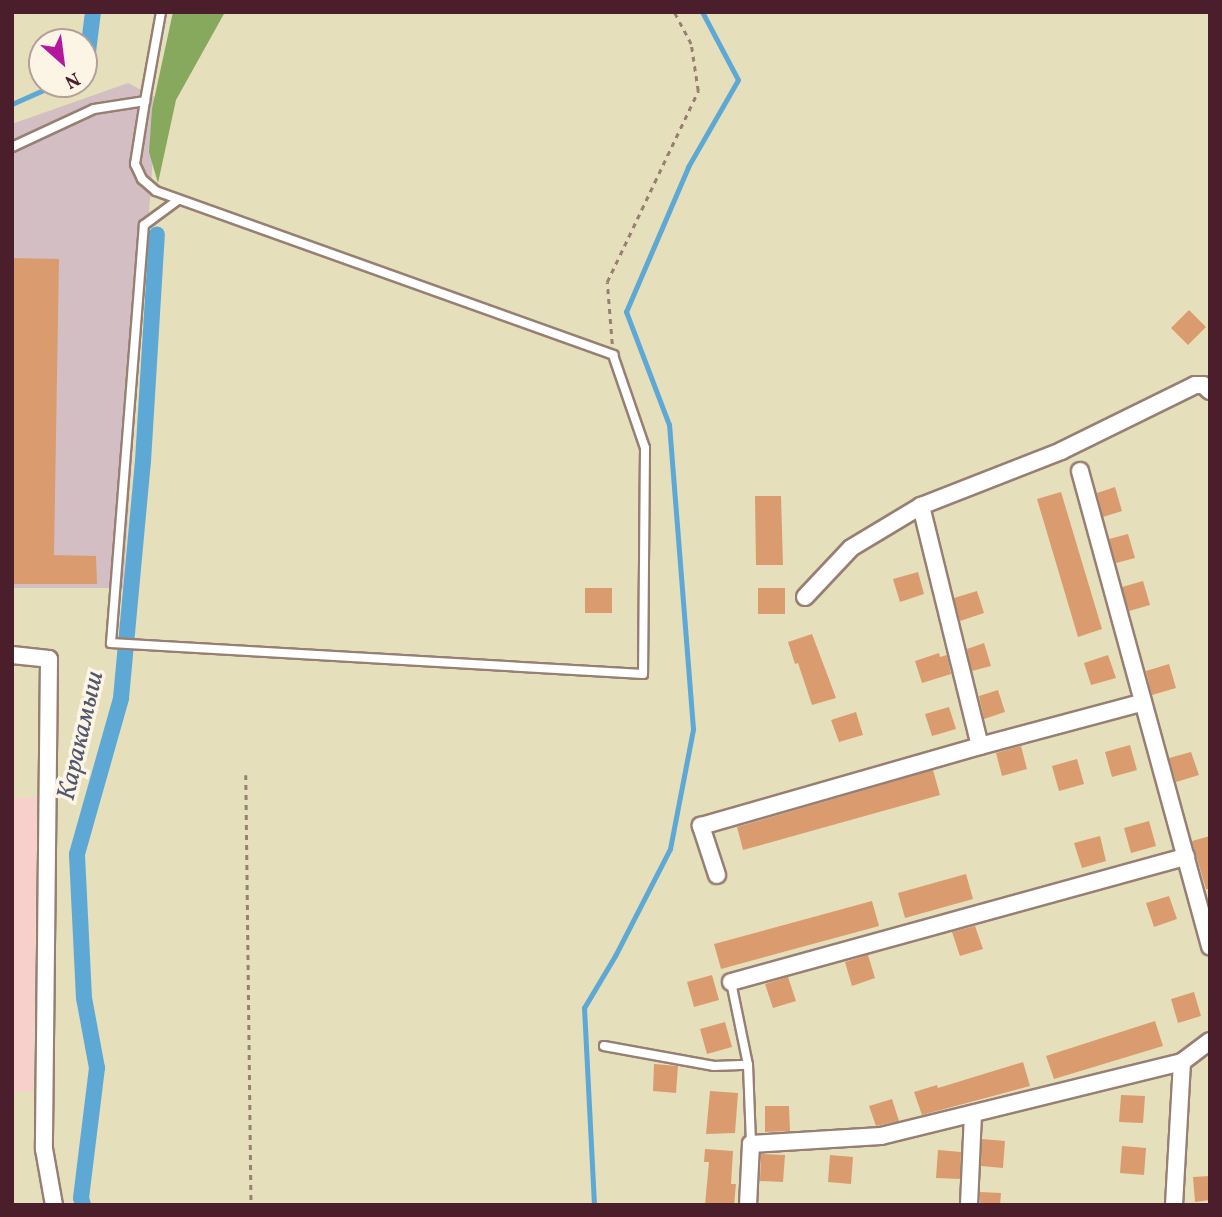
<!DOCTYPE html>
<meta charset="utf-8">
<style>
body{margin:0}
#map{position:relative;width:1222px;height:1217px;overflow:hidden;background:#e6dfbb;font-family:Vollkorn,serif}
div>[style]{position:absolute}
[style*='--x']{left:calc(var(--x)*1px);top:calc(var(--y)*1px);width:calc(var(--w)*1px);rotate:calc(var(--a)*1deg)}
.built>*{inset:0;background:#f7d0cc}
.industrial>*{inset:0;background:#d2bec3}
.forest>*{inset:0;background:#86a95d}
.stream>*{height:4.5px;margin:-2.25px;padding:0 2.25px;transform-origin:2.25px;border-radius:2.25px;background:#5da8d5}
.canal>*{height:16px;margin:-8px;padding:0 8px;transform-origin:8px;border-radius:8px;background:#5da8d5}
.building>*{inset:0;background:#da9c6f}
.path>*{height:2.5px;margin-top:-1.25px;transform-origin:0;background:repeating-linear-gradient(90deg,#987f73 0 5px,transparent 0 10px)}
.roads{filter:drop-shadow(2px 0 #987f73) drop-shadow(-2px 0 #987f73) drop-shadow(0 2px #987f73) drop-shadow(0 -2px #987f73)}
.lane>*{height:8px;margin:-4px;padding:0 4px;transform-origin:4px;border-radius:4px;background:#fff}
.street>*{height:16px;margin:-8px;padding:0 8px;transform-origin:8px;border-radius:8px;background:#fff}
span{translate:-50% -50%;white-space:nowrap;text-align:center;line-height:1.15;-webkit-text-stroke:7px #fcf5e5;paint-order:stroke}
.water-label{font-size:26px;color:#52566f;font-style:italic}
.frame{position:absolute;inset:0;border:14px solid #4a1f2b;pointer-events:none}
.north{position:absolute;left:28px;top:28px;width:70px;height:70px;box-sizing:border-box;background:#fcf5e5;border:2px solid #b59f9b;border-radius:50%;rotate:152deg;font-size:19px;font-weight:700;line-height:28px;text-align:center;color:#4a1f2b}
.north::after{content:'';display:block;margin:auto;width:24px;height:32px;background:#b5179e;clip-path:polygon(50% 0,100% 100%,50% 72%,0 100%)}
</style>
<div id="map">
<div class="built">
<div style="clip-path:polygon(12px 797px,37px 798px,33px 1092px,12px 1092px)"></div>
</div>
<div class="industrial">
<div style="clip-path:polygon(128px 83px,157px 98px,123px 588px,12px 588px,12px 124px)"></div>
</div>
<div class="forest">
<div style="clip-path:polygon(173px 12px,225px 12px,176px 100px,158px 183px,149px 152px,152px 109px)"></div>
</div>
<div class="stream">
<div style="--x:84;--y:63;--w:4;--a:-45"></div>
<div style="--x:12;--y:104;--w:49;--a:-24"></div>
<div style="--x:594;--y:1205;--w:197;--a:-92.9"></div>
<div style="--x:584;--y:1008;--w:61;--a:-59.2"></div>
<div style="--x:615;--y:956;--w:120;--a:-62.8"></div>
<div style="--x:670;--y:849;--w:122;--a:-79.1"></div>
<div style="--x:693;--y:729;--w:305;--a:-94.5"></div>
<div style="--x:669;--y:425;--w:121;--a:-110.8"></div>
<div style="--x:626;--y:312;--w:158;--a:-66.8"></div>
<div style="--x:688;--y:167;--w:100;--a:-60.1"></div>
<div style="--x:738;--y:80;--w:77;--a:-117.9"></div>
</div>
<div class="canal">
<div style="--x:87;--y:60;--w:48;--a:-82.9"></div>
<div style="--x:83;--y:1205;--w:7;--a:-106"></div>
<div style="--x:81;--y:1198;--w:131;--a:-83"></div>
<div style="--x:97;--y:1068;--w:71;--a:-100.5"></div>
<div style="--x:84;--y:998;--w:144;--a:-92.8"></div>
<div style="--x:77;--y:854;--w:162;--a:-74.2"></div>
<div style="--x:121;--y:698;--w:238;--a:-84.7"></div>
<div style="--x:143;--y:461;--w:227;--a:-86.5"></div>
</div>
<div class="building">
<div style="clip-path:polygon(12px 258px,59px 259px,54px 555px,96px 556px,97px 584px,12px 584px)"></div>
<div style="clip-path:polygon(1189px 310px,1206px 327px,1188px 345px,1171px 328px)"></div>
<div style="clip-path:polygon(1115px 487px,1122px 511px,1103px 517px,1097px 493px)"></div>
<div style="clip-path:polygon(1061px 492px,1102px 629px,1078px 637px,1037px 499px)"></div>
<div style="clip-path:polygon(755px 496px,781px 496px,783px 565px,756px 565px)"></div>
<div style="clip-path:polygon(1128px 534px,1135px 558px,1116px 563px,1109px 539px)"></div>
<div style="clip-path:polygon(918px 572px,924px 594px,900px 602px,893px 579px)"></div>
<div style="clip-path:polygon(1143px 581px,1150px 605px,1129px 611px,1122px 587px)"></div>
<div style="clip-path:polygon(585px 588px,612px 588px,612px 613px,585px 613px)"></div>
<div style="clip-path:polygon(758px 588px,785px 588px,785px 614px,758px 614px)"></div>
<div style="clip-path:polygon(977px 591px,984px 613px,960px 621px,954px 598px)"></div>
<div style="clip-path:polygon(812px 634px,836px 698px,812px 705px,798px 663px,795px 664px,788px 642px)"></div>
<div style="clip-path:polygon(984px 643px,991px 666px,972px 671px,967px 649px)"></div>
<div style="clip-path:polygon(939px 653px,940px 657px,947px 655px,951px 674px,922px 683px,915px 661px)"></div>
<div style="clip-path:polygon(1108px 655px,1116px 678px,1091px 685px,1084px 663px)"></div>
<div style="clip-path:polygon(1169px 664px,1176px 688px,1152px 695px,1146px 671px)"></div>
<div style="clip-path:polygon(998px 690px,1005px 712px,984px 719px,979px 696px)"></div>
<div style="clip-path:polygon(949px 707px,956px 729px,932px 736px,925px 714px)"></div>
<div style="clip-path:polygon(856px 712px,863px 735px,839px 742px,831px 720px)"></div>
<div style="clip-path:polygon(1130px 745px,1137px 770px,1112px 777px,1105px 752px)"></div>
<div style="clip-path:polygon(1021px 746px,1027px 769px,1002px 776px,996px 753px)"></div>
<div style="clip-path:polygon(1191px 752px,1199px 775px,1176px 782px,1169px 758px)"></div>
<div style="clip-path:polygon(1077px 759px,1084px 784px,1059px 791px,1052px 766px)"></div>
<div style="clip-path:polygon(933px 770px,940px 795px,743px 850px,737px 827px)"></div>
<div style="clip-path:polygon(1149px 821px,1156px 846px,1131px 853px,1124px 828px)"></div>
<div style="clip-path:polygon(1100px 836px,1106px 861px,1082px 868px,1074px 843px)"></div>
<div style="clip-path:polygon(1210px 836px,1210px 889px,1206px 889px,1192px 841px)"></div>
<div style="clip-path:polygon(966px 874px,973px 899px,905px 918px,898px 893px)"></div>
<div style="clip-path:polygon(1169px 896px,1177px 919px,1154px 927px,1146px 903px)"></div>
<div style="clip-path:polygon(872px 901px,879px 926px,721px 969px,714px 944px)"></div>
<div style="clip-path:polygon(975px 926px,983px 949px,960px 956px,952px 932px)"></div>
<div style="clip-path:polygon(868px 955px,875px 978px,852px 986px,845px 962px)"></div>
<div style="clip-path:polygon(712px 975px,719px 1000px,694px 1007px,687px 982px)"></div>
<div style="clip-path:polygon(788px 977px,796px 1001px,773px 1008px,765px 984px)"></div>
<div style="clip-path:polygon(1194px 992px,1201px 1016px,1178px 1023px,1171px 999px)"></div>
<div style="clip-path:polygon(1155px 1021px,1163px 1046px,1054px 1079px,1046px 1056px)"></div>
<div style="clip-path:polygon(725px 1022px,732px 1047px,707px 1054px,700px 1029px)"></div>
<div style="clip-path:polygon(1023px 1062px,1030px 1086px,922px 1115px,914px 1092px,937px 1085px,938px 1088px)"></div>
<div style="clip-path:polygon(654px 1064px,678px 1066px,676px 1093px,653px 1091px)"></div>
<div style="clip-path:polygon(710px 1091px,738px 1093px,735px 1133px,706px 1134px)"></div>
<div style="clip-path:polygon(1121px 1095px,1145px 1096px,1143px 1123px,1119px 1122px)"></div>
<div style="clip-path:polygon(892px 1099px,899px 1121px,876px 1126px,869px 1106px)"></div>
<div style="clip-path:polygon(765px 1106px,789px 1106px,790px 1131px,765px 1132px)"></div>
<div style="clip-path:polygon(982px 1139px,1005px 1141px,1003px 1168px,981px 1166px)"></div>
<div style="clip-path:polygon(1122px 1146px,1146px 1148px,1144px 1175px,1120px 1173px)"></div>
<div style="clip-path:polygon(705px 1149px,733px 1151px,731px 1184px,736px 1184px,734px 1205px,705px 1205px,709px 1162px,704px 1162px)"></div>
<div style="clip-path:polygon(938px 1150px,961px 1152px,960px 1179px,936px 1178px)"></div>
<div style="clip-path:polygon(761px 1154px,785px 1155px,783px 1182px,760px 1181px)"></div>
<div style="clip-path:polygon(830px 1155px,853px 1157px,851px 1184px,828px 1182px)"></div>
<div style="clip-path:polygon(1210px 1176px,1210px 1200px,1195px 1202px,1193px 1177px)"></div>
<div style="clip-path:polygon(980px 1192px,1001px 1193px,1000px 1205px,980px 1205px)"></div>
</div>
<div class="path">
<div style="--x:612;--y:344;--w:62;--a:-94.6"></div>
<div style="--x:607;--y:282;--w:212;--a:-64.5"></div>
<div style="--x:698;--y:91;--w:48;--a:-98.5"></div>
<div style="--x:691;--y:44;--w:36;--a:-118"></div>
<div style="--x:246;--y:775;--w:430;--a:89.3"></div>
</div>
<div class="roads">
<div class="lane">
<div style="--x:145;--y:101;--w:64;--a:99"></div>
<div style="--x:135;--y:164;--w:17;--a:65"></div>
<div style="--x:142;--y:179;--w:18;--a:41"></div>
<div style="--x:156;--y:191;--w:486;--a:19.7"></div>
<div style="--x:613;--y:355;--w:98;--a:71"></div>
<div style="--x:645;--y:448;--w:226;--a:90.5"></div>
<div style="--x:643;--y:674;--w:533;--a:-176.67"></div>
<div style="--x:111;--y:643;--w:419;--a:-85.5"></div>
<div style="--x:144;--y:225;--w:42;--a:-36.3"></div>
<div style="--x:12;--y:147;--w:90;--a:-24.9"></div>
<div style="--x:94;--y:109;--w:52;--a:-8.9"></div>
<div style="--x:145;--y:101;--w:90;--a:-79.8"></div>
<div style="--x:731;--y:982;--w:85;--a:78.4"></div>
<div style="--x:748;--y:1065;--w:79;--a:87.8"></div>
<div style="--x:604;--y:1046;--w:112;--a:10.3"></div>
<div style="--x:714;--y:1066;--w:34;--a:-2"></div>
</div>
<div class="street">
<div style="--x:1080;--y:471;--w:493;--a:74.7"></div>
<div style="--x:921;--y:506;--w:247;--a:76.2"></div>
<div style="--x:805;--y:597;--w:67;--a:-46.8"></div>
<div style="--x:851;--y:548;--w:82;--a:-31"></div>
<div style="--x:921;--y:506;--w:150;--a:-21.4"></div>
<div style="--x:1061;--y:451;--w:149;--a:-26.2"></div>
<div style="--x:1195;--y:385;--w:8;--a:0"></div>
<div style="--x:1203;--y:385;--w:9;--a:41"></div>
<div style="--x:12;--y:655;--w:37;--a:6"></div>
<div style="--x:49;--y:659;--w:490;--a:90.6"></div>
<div style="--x:44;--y:1149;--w:57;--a:79.9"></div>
<div style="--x:717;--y:875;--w:52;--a:-108.1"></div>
<div style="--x:701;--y:826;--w:290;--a:-16"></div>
<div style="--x:980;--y:746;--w:167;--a:-15"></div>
<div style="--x:731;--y:982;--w:472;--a:-15.4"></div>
<div style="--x:748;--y:1205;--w:61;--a:-87.2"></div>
<div style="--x:751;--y:1144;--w:130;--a:-3.5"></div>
<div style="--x:881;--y:1136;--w:310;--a:-13.8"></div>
<div style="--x:1182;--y:1062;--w:35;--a:-37"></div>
<div style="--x:969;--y:1205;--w:91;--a:-87.5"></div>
<div style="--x:1174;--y:1205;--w:143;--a:-86.8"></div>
</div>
</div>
<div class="water-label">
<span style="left:82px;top:736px;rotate:-77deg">Каракамыш</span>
</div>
<div class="frame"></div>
<div class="north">N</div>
</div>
